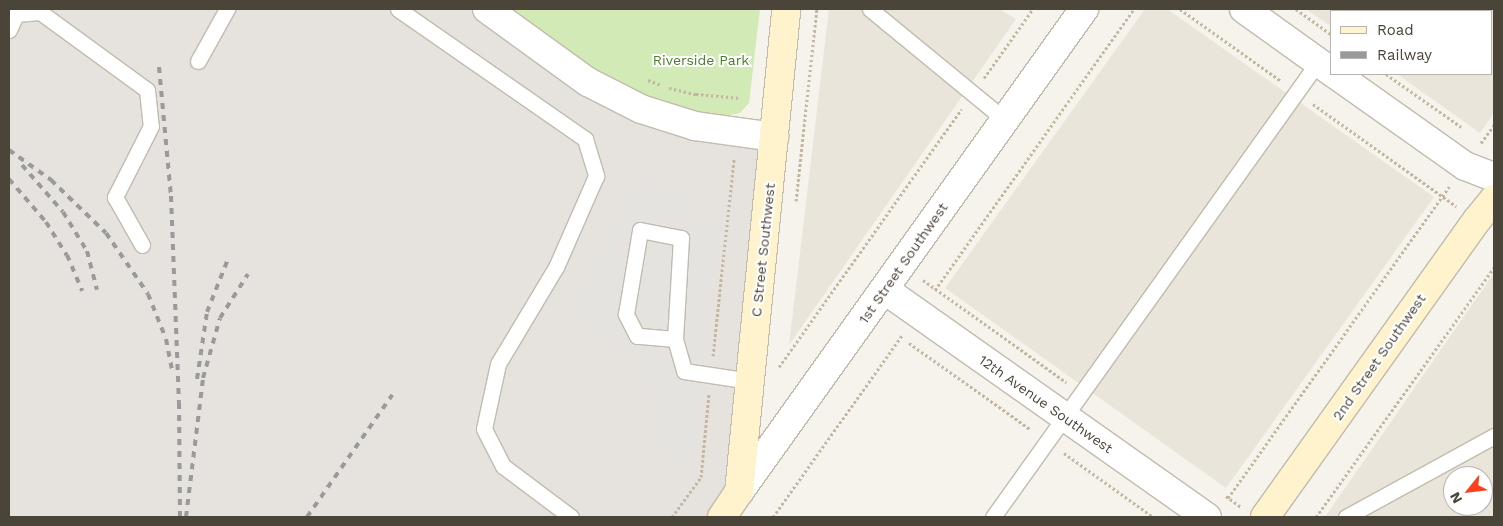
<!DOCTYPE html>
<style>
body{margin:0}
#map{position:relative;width:1503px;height:526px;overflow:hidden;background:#f6f3ec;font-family:"Work Sans",sans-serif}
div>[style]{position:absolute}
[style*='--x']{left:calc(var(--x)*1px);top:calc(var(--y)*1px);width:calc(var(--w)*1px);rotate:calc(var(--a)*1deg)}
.residential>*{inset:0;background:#eae5da}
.industrial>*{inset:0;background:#e6e2dd}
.green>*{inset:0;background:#d2eab5}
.parking>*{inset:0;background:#e5e3e0}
.path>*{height:3px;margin-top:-1.5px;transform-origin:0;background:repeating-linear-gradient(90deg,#c4b79f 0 2.5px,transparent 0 5px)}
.roads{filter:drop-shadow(1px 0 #c2bbae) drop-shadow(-1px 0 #c2bbae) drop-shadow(0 1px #c2bbae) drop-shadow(0 -1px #c2bbae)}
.lane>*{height:15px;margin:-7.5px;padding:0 7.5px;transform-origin:7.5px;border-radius:7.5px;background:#fff}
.street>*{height:28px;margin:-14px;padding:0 14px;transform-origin:14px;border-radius:14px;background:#fff}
.secondary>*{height:28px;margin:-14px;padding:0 14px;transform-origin:14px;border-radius:14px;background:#fff3cd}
.rail>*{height:4px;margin-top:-2px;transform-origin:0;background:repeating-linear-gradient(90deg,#9a9a9a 0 6px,transparent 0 12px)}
span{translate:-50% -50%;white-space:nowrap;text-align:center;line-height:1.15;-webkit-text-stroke:4px #fff;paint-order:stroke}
.park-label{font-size:14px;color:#4a7f2a}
.street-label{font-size:14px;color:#4b4439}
.frame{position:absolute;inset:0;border:10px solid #4b4439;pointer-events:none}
.legend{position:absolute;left:1330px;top:10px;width:162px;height:65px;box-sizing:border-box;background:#fff;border:1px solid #b7b4b0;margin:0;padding:6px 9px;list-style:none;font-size:15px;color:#4b4439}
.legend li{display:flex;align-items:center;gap:10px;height:25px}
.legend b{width:25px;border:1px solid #b7b4b0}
.north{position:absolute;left:1443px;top:466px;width:50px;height:50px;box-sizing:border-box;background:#fff;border:1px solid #b7b4b0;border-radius:50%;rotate:241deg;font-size:14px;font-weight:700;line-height:20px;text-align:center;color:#4b4439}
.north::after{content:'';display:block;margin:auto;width:18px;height:22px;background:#fc3f1d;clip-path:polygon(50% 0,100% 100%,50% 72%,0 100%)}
</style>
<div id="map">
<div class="residential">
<div style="clip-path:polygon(829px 9px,999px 9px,1016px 19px,789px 345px)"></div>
<div style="clip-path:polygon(1145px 9px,1167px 9px,1434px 197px,1226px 488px,945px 288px)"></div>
<div style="clip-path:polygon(1306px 9px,1494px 9px,1494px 113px,1480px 133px,1397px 74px,1492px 74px,1492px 11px,1332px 11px,1332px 27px)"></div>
<div style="clip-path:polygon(evenodd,1494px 273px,1494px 517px,1325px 517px,1494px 273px,1453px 476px,1483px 476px,1483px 506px,1453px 506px,1453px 476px)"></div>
</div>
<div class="industrial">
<div style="clip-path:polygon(9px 9px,487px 9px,588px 82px,774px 137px,722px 517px,9px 517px)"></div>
</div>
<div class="green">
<div style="clip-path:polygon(502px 9px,760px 9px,749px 103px,740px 113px,725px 116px,714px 115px,687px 111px,615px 85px)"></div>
</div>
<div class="parking">
<div style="clip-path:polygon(639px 185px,681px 198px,680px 220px,719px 228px,695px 465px,655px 440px,655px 419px,647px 360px,575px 314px)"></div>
</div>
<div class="path">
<div style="--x:1180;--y:9;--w:124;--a:35.5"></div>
<div style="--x:1296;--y:9;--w:44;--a:35.8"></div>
<div style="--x:1386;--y:74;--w:92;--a:35.2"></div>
<div style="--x:984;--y:78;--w:85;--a:-54.6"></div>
<div style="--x:648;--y:80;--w:14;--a:21"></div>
<div style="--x:669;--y:88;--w:28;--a:13"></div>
<div style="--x:696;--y:94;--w:44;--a:5.2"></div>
<div style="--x:1313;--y:104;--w:176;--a:35.5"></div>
<div style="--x:1481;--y:143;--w:22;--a:-54"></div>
<div style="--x:796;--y:201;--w:193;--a:-83.8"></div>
<div style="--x:923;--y:280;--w:176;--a:35.5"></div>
<div style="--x:935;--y:290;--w:344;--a:-54.7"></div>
<div style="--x:909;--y:343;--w:148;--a:35.4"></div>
<div style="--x:713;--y:356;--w:199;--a:-83.9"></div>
<div style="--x:779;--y:367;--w:316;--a:-54.7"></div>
<div style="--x:1064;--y:453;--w:110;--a:35.7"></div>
<div style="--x:1226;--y:496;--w:19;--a:36"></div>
<div style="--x:1228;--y:498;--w:382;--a:-54.6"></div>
<div style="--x:672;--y:517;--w:49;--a:-54.1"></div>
<div style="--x:701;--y:477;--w:83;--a:-84.5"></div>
<div style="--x:773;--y:517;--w:224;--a:-54.6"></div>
<div style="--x:1316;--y:517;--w:307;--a:-54.5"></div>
</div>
<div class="roads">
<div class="lane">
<div style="--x:398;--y:9;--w:228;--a:34.8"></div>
<div style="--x:585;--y:139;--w:39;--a:73"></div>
<div style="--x:596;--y:176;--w:99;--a:113.7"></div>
<div style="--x:556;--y:267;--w:113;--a:120.9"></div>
<div style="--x:498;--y:364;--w:66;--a:102.2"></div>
<div style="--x:484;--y:429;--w:42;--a:62.8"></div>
<div style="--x:503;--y:466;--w:85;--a:36.9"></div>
<div style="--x:870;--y:9;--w:175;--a:39.4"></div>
<div style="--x:9;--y:30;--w:17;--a:-66"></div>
<div style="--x:16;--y:14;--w:24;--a:-5"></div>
<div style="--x:40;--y:12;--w:132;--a:36.1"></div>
<div style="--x:147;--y:90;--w:36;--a:84"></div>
<div style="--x:151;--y:126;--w:80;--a:116.9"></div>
<div style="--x:115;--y:197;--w:55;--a:60.6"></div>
<div style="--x:198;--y:61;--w:60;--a:-60.9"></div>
<div style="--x:675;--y:339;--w:38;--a:-175"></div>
<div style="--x:637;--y:336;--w:25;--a:-117"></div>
<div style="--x:626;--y:314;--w:85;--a:-80.5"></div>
<div style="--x:640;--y:230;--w:42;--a:11"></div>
<div style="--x:681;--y:238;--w:101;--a:93.4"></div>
<div style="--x:675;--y:339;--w:33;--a:74"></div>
<div style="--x:684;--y:371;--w:67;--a:8.6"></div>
<div style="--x:993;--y:517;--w:559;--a:-54.46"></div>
<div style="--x:1346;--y:517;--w:169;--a:-28.7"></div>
</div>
<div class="street">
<div style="--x:487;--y:9;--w:125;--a:35.9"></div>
<div style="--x:588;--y:82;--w:59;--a:27"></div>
<div style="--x:641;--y:109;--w:57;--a:17.5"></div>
<div style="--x:695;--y:126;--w:80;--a:7.9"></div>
<div style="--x:1244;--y:9;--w:108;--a:35.6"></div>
<div style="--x:1335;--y:74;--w:159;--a:35.3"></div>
<div style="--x:1465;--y:166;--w:31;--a:21"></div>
<div style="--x:885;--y:290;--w:394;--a:35.2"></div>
<div style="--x:739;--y:492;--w:594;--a:-54.46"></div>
</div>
<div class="secondary">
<div style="--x:722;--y:517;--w:30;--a:-56"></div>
<div style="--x:739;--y:492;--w:485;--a:-84.4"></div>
<div style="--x:1265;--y:517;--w:365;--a:-54.5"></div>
<div style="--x:1477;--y:220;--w:27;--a:-51"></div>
</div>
</div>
<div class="rail">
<div style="--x:159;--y:67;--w:130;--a:84.7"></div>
<div style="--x:171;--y:196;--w:207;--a:87.8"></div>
<div style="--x:179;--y:403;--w:114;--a:89.5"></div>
<div style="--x:9;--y:150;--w:52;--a:35.5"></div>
<div style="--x:51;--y:180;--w:76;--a:43.9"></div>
<div style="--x:106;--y:233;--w:74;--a:55.5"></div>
<div style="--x:148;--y:294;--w:48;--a:68.2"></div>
<div style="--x:166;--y:339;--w:33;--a:79"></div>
<div style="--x:22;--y:165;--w:62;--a:48.9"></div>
<div style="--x:63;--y:212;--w:46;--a:58.4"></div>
<div style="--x:87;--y:251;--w:40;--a:75.6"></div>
<div style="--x:9;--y:179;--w:57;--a:49.3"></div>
<div style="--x:46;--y:222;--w:39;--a:58"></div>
<div style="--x:67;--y:255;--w:39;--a:67"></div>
<div style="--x:197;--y:379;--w:68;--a:-81.5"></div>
<div style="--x:207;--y:312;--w:57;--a:-68.4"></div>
<div style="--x:186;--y:517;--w:140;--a:-83"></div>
<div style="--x:203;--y:378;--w:62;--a:-74.2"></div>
<div style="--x:220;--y:318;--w:52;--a:-57.5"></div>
<div style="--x:307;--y:517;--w:149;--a:-55.1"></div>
</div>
<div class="park-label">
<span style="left:701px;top:60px">Riverside Park</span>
</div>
<div class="street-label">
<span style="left:763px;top:250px;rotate:-84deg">C Street Southwest</span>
<span style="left:903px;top:263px;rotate:-55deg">1st Street Southwest</span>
<span style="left:1379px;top:357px;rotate:-55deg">2nd Street Southwest</span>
<span style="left:1046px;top:404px;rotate:35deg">12th Avenue Southwest</span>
</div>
<div class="frame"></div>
<ul class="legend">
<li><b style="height:6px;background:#fff3cd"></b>Road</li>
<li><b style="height:6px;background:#9a9a9a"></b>Railway</li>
</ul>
<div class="north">N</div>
</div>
